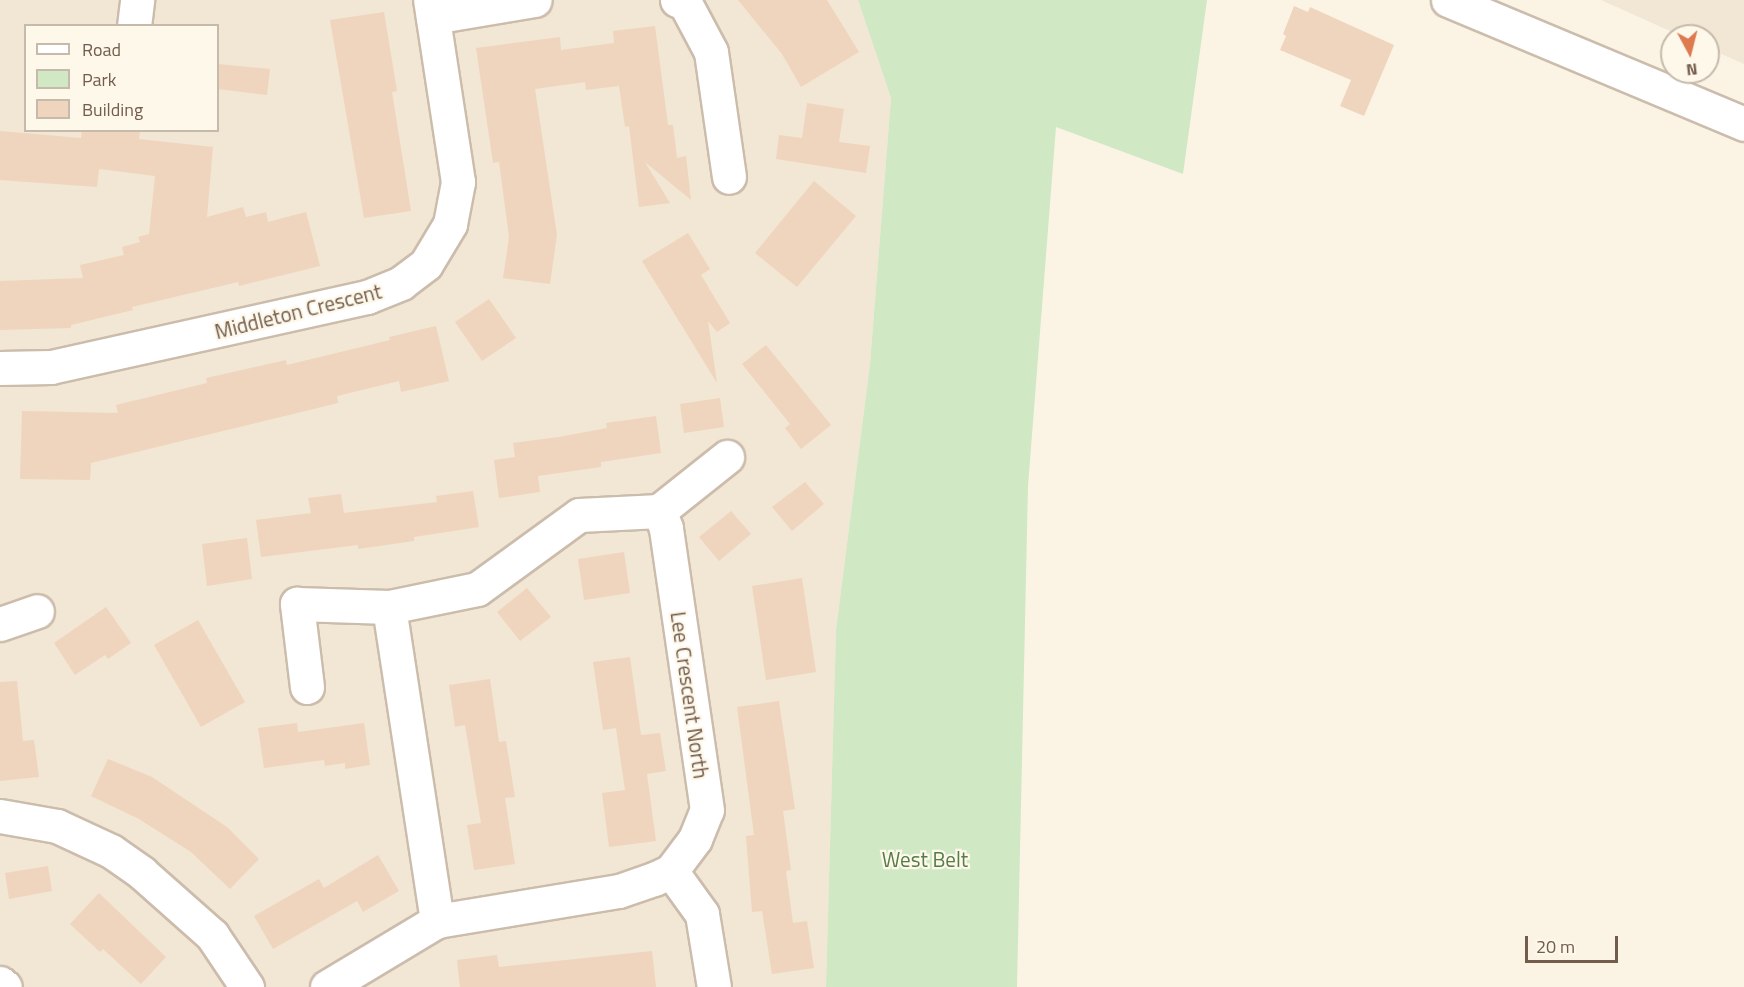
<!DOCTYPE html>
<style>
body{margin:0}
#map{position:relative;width:1744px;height:987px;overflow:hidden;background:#fbf4e5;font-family:"Titillium Web",sans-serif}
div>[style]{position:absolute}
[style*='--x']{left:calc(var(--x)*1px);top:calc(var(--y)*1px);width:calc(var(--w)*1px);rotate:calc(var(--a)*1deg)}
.residential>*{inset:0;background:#f2e6d4}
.green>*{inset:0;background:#d0e8c4}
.building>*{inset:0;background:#efd5be}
.roads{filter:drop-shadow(2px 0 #ccbcac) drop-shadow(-2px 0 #ccbcac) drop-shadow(0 2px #ccbcac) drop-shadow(0 -2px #ccbcac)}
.street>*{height:33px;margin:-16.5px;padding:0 16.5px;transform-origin:16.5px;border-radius:16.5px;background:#fff}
.secondary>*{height:33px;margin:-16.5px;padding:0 16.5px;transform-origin:16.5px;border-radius:16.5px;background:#fff}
span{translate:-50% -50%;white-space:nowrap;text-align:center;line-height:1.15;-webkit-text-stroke:4.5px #fef8eb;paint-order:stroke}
.street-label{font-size:21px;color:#725c4b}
.park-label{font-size:21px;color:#547d47}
.legend{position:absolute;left:24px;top:24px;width:195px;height:108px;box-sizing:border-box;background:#fef8eb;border:2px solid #c6baab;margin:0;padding:8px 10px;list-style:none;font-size:18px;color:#725c4b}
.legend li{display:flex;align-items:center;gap:12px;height:30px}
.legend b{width:30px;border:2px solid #c6baab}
.north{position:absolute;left:1660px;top:24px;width:60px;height:60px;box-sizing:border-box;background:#fef8eb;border:2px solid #c6baab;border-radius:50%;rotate:173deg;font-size:16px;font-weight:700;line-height:24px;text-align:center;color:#725c4b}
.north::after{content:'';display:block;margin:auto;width:21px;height:27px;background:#de7a50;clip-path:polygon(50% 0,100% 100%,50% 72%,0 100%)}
.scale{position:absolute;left:1525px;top:936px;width:93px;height:27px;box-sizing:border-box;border:3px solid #725c4b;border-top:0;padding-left:8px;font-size:18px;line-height:21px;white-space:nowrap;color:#725c4b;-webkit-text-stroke:4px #fef8eb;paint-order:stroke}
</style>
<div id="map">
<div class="residential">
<div style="clip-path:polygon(evenodd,0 0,858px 0,891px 98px,870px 364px,836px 630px,826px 987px,0 987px,0 0,26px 26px,218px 26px,218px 130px,26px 130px,26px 26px)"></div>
<div style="clip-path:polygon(1601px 0,1744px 0,1744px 64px,1708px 48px,1708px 36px,1681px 36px)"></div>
</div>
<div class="green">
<div style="clip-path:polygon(858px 0,1207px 0,1183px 174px,1056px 127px,1028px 486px,1017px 987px,826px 987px,836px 630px,870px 364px,891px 98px)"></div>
</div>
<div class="building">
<div style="clip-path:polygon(738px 0,827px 0,859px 52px,801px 87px,782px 54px)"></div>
<div style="clip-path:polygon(1294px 6px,1308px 12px,1310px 7px,1394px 45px,1364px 116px,1340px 106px,1351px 80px,1280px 50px,1286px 36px,1283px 34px)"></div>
<div style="clip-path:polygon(384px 12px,397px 91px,392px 92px,411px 211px,364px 218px,330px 20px)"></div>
<div style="clip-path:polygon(655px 26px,668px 125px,673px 125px,677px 158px,686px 156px,691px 200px,645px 162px,670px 203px,639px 207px,629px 126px,625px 127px,619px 86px,586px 90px,585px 82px,535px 89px,557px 235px,550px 284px,503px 278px,509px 237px,499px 162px,493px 163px,476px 48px,560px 37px,561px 50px,614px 43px,613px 31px)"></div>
<div style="clip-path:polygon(218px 64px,270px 69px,267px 95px,218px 89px)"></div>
<div style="clip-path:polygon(807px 103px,844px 109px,839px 142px,870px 146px,866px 173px,776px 159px,779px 135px,802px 138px)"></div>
<div style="clip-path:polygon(82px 130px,140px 130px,139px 139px,213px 147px,207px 217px,243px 207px,246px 217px,266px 212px,268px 222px,306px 212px,320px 266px,239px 286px,238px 282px,132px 307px,133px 310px,71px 325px,71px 328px,0 330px,0 281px,83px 278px,80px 265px,124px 255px,122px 247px,140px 242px,138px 237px,149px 234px,155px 176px,99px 169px,97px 187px,0 180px,0 131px,81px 138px)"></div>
<div style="clip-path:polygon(814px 181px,856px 216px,797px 287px,755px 253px)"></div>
<div style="clip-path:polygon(688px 233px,710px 269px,701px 275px,730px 323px,717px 332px,708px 321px,717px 383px,642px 261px)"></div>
<div style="clip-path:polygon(489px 299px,516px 338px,482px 361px,455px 322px)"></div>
<div style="clip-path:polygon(436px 326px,449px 381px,401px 392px,399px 381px,337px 396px,338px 403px,91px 463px,90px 480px,20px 479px,22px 411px,118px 413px,116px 405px,207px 383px,206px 378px,286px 360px,287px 365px,390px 340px,389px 337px)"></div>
<div style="clip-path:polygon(766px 345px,831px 425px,801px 449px,785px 428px,790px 424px,742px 364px)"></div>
<div style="clip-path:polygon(720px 398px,724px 427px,684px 433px,680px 404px)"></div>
<div style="clip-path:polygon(656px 416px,661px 453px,601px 462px,601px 467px,538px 476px,540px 492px,499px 498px,494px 460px,515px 457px,513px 443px,559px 437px,607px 428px,606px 423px)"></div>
<div style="clip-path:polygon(805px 482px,824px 504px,792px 531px,772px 507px)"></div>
<div style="clip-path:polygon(473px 491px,479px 527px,414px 537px,414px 541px,358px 549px,358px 545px,261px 557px,256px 520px,311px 513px,308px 498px,341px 494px,344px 513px,437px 502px,436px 496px)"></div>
<div style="clip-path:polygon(731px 511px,751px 534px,719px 561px,699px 537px)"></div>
<div style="clip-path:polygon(247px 538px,252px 579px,207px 586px,202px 544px)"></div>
<div style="clip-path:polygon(624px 552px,630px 593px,584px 600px,578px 559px)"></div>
<div style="clip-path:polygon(802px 578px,816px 672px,766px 680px,752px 586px)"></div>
<div style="clip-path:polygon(527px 588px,551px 617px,520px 641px,497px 612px)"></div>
<div style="clip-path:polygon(106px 607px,131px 643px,108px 659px,105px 655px,75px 675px,54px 643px)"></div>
<div style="clip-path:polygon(198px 620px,245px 702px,201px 727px,154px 645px)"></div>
<div style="clip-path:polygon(630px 657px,641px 735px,660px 733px,666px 771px,647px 774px,656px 841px,609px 847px,602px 793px,625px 790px,616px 728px,603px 730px,593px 662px)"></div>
<div style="clip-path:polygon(490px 679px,499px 742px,506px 741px,515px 797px,505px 798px,515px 864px,474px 870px,467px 825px,481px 823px,465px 725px,455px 727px,449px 685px)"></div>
<div style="clip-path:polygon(17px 681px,23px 741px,34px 740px,39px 777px,0 781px,0 682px)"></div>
<div style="clip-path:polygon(779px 701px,795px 809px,783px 811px,791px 870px,786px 871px,793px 923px,807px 921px,814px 968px,772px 974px,762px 911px,752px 912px,746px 836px,754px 835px,737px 707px)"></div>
<div style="clip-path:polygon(297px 723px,298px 732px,364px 723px,370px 765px,345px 769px,345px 763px,325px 766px,324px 760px,264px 768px,258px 728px)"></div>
<div style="clip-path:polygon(108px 759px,152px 777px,227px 827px,259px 859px,230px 889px,191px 852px,139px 819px,91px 796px)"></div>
<div style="clip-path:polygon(378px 855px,399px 891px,363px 912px,357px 901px,273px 949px,254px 916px,319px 879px,324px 888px)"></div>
<div style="clip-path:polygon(48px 866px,52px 891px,9px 899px,5px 873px)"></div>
<div style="clip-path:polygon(99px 893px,166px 957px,141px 984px,103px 949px,100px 952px,70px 924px)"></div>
<div style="clip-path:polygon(652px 951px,656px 987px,460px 987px,457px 960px,497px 955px,499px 967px)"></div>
</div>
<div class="roads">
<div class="street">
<div style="--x:677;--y:0;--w:9;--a:21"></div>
<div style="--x:685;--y:3;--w:55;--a:62"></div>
<div style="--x:711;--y:52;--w:126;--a:81.8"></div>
<div style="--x:433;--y:17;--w:103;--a:-9.5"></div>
<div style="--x:134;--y:26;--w:26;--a:-83"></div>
<div style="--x:0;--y:368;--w:51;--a:-1.1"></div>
<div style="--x:51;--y:367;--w:324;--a:-12.5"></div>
<div style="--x:367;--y:297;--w:37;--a:-22"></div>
<div style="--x:401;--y:283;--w:31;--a:-37"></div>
<div style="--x:426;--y:264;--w:47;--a:-59"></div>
<div style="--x:450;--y:224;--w:43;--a:-79.2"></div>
<div style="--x:458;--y:182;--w:184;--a:-98.7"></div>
<div style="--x:659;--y:511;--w:87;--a:-38.5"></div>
<div style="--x:0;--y:624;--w:39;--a:-19"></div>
<div style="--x:307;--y:687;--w:84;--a:-96.9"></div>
<div style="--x:297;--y:604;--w:92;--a:1.9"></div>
<div style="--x:0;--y:816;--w:58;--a:10"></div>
<div style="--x:57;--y:826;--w:60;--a:24.8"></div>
<div style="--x:111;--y:851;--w:38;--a:35"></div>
<div style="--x:142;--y:873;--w:94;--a:41.5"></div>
<div style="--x:212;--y:935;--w:63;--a:56.1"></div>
<div style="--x:671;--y:871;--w:53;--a:54.2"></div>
<div style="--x:702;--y:914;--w:74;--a:80.7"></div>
<div style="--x:0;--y:983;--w:6;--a:39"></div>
<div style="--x:327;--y:987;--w:128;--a:-31"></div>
<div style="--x:437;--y:921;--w:184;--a:-9.4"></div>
<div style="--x:619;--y:891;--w:37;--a:-19"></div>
<div style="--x:654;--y:879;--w:19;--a:-25"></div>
<div style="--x:671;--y:871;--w:40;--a:-53"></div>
<div style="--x:695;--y:839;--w:31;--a:-68"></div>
<div style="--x:707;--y:810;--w:285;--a:-98.3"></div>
<div style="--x:666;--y:528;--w:18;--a:-112"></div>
<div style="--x:659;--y:511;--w:80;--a:177.1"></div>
<div style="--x:579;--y:515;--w:126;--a:144"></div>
<div style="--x:477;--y:589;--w:90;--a:168.4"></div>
<div style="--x:389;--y:607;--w:318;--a:81.3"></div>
</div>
<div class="secondary">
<div style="--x:1448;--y:0;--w:321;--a:22.7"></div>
</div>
</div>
<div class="street-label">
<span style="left:298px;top:311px;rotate:-14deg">Middleton Crescent</span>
<span style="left:690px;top:695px;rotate:82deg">Lee Crescent North</span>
</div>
<div class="park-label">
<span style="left:925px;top:859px">West Belt</span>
</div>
<ul class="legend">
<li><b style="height:8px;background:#fff"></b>Road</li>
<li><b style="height:16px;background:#d0e8c4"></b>Park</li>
<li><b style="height:16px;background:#efd5be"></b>Building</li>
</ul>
<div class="north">N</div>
<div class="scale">20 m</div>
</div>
